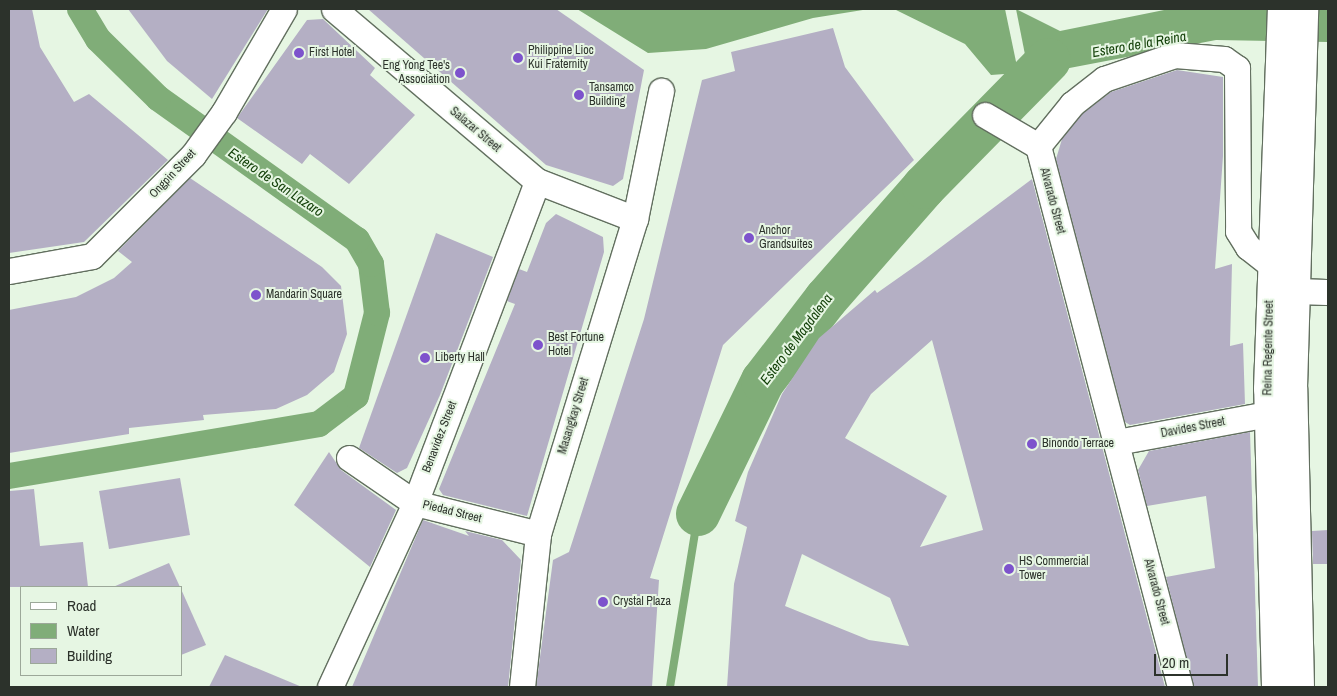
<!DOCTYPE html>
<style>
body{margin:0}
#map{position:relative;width:1337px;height:696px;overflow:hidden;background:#e6f6e3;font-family:"Archivo Narrow",sans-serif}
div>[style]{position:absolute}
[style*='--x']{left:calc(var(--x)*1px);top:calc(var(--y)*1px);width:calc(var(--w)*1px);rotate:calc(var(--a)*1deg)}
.water>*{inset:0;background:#80ad78}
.pier>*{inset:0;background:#e6f6e3}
.stream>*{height:8px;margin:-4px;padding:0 4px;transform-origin:4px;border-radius:4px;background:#80ad78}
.canal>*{height:26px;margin:-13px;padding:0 13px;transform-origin:13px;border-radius:13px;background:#80ad78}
.river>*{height:44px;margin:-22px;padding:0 22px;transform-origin:22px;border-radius:22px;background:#80ad78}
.building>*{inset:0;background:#b4afc4}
.roads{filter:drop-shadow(1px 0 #626f5f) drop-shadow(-1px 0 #626f5f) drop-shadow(0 1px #626f5f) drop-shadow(0 -1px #626f5f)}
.minor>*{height:25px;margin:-12.5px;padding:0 12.5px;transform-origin:12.5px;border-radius:12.5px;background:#fff}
.secondary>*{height:28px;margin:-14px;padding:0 14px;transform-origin:14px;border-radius:14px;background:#fff}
.dots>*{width:14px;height:14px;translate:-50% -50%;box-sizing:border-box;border:2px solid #e6f6e3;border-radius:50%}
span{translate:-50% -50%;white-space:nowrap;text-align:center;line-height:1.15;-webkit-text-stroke:4px #e6f6e3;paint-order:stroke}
.poi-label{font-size:12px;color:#2c322b}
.left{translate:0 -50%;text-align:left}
.right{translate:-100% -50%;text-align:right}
.street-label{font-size:12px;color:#2c322b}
.water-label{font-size:14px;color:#14410a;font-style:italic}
.frame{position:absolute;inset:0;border:10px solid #2c322b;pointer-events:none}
.legend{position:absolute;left:20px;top:586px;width:162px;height:90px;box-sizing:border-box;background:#e6f6e3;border:1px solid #9ca899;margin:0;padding:6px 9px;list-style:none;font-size:15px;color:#2c322b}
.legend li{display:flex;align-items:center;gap:10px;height:25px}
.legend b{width:25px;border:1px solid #9ca899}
.scale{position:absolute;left:1154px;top:654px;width:74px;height:22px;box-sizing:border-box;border:2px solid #2c322b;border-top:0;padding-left:6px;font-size:15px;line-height:18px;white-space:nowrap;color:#2c322b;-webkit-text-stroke:4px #e6f6e3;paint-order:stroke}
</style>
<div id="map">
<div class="water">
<div style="clip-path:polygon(577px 9px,869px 9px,813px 18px,706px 49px,648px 53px)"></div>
<div style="clip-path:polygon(894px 9px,1016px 9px,1060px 31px,1169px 9px,1328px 9px,1328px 42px,1216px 40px,1059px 70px,991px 75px,965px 44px)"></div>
</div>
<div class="pier">
<div style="clip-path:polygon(1005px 9px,1016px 9px,1029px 75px,1019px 76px)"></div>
</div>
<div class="stream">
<div style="--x:670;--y:687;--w:175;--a:-80.8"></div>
</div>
<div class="canal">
<div style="--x:9;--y:476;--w:314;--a:-9.5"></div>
<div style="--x:319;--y:424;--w:46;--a:-37.1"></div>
<div style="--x:356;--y:396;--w:86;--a:-75.8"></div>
<div style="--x:377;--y:313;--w:49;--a:-97"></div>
<div style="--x:371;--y:264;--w:28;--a:-120"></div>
<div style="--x:357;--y:240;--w:244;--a:-144.5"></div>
<div style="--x:158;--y:98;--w:84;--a:-135.5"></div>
<div style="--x:98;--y:39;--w:35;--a:-121"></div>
</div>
<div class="river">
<div style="--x:698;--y:514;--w:148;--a:-64"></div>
<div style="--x:763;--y:381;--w:103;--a:-52.5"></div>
<div style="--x:826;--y:299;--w:149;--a:-48.8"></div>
<div style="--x:924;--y:187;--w:178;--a:-45.5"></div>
</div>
<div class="building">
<div style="clip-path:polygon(9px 9px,32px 9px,40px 47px,74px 102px,89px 94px,168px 160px,84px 242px,9px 253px)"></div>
<div style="clip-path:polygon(128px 9px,268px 9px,212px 99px,167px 61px)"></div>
<div style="clip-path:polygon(368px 9px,556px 9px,644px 70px,623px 179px,613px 186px,546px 165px)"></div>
<div style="clip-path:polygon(323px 19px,375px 68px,370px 75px,415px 115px,349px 184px,310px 154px,302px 164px,237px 118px,307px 20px)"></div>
<div style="clip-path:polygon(833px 28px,845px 67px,914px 160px,723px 345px,650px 578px,659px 580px,652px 687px,536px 687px,553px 560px,569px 552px,644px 319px,702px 80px,735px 71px,731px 52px)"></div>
<div style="clip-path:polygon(1177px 70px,1223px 77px,1223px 156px,1215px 269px,1232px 264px,1230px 346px,1243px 343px,1245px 404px,1130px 425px,1125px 422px,1056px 159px,1062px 139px,1082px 114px,1111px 92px)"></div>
<div style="clip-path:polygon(190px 178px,322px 267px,341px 286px,347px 334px,334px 372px,307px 395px,276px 409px,203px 415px,204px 420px,129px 428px,129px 434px,9px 453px,9px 310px,76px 297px,114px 278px,132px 262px,118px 251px)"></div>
<div style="clip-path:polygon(evenodd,1032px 179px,1165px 687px,727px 687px,734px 584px,747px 527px,735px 521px,748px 472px,782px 394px,819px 338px,875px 290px,877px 293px,921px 262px,1032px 179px,932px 340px,983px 530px,920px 547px,947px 496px,845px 438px,871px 394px,932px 340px,1032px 179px,802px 554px,890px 598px,909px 646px,869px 640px,785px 606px,802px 554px)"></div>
<div style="clip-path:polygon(556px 214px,603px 237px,604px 252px,527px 516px,443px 495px,439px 489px,515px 304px,507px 301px,519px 269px,527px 272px,546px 223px)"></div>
<div style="clip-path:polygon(436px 233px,493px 257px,440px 395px,407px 468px,397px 473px,359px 448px)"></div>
<div style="clip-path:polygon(1250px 432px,1258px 687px,1194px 687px,1166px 577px,1215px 568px,1206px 496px,1147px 506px,1138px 470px,1149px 451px)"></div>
<div style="clip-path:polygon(329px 452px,341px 470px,396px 510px,370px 567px,294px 505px)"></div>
<div style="clip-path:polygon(180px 478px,190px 535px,109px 549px,99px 491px)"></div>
<div style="clip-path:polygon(34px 489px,40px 546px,83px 542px,88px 587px,9px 587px,9px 491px)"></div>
<div style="clip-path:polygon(423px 520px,469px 536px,465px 531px,502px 540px,521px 560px,508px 687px,352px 687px)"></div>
<div style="clip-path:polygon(1328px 530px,1328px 564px,1313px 564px,1312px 531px)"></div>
<div style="clip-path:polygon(169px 563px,180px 587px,113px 587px)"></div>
<div style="clip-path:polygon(181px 589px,206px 645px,181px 655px)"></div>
<div style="clip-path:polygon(225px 655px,302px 687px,209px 687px)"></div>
</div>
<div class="roads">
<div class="minor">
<div style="--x:334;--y:9;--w:266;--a:40.3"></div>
<div style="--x:537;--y:181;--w:105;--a:21.2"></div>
<div style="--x:985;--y:115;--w:61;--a:30.3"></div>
<div style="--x:1038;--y:146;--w:559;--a:75.29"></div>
<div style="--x:1038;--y:146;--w:54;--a:-51"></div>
<div style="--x:1072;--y:104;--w:41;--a:-38"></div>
<div style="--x:1104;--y:79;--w:75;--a:-18.7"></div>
<div style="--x:1175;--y:55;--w:49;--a:4.7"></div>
<div style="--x:1224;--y:59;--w:16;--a:35"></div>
<div style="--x:1237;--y:68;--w:163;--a:89.6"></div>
<div style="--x:1238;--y:231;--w:19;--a:58"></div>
<div style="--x:1248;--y:247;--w:29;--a:38"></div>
<div style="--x:9;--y:271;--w:84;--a:-10.2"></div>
<div style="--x:92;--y:256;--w:143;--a:-45"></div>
<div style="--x:193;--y:155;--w:53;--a:-54.2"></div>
<div style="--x:224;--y:112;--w:119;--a:-59.8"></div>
<div style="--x:1295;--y:291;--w:33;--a:2"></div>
<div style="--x:1117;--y:442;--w:154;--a:-10.5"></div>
<div style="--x:349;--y:458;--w:80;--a:34.3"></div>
<div style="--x:415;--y:503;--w:127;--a:14.1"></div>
<div style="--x:330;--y:687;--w:203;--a:-65.2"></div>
<div style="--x:415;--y:503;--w:344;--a:-69.2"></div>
<div style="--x:522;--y:687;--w:154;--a:-84"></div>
<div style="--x:538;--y:534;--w:330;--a:-72.9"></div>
<div style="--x:635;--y:219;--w:131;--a:-78.5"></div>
</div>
<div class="secondary">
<div style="--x:1276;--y:687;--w:298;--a:-91.5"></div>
<div style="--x:1268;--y:389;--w:380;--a:-87.9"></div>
<div style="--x:1300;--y:687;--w:299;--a:-91.3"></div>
<div style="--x:1293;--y:388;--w:379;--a:-88.3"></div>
</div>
</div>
<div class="dots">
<div style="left:299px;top:53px;background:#7d53cc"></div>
<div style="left:518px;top:58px;background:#7d53cc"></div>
<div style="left:460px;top:73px;background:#7d53cc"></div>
<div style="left:579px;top:95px;background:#7d53cc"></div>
<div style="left:749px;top:238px;background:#7d53cc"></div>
<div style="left:256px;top:295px;background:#7d53cc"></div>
<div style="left:538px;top:345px;background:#7d53cc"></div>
<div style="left:425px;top:358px;background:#7d53cc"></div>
<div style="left:1032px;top:444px;background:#7d53cc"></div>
<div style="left:1009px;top:569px;background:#7d53cc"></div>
<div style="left:603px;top:602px;background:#7d53cc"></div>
</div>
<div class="poi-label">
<span class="left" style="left:528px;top:58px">Philippine Lioc<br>Kui Fraternity</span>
<span class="left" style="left:309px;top:53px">First Hotel</span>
<span class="right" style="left:450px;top:73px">Eng Yong Tee's<br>Association</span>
<span class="left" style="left:589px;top:95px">Tansamco<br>Building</span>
<span class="left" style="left:759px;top:238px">Anchor<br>Grandsuites</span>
<span class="left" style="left:266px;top:295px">Mandarin Square</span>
<span class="left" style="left:548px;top:345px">Best Fortune<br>Hotel</span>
<span class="left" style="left:435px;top:358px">Liberty Hall</span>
<span class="left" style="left:1042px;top:444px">Binondo Terrace</span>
<span class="left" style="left:1019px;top:569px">HS Commercial<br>Tower</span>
<span class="left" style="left:613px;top:602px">Crystal Plaza</span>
</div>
<div class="street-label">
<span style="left:475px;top:130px;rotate:40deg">Salazar Street</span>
<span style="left:173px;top:174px;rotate:-47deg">Ongpin Street</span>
<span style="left:1052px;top:201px;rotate:75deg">Alvarado Street</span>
<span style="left:1269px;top:348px;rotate:-89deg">Reina Regente Street</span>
<span style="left:574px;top:416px;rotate:-73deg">Masangkay Street</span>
<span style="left:1193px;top:428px;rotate:-11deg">Davides Street</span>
<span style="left:440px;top:437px;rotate:-69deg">Benavidez Street</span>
<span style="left:452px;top:512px;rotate:14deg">Piedad Street</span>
<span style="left:1156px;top:592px;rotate:75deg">Alvarado Street</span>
</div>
<div class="water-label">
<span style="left:1139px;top:44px;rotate:-10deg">Estero de la Reina</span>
<span style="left:276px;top:182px;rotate:34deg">Estero de San Lazaro</span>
<span style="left:796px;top:339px;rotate:-53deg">Estero de Magdalena</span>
</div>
<div class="frame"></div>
<ul class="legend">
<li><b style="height:6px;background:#fff"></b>Road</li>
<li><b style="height:14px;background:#80ad78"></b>Water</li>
<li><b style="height:14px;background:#b4afc4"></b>Building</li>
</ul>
<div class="scale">20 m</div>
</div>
